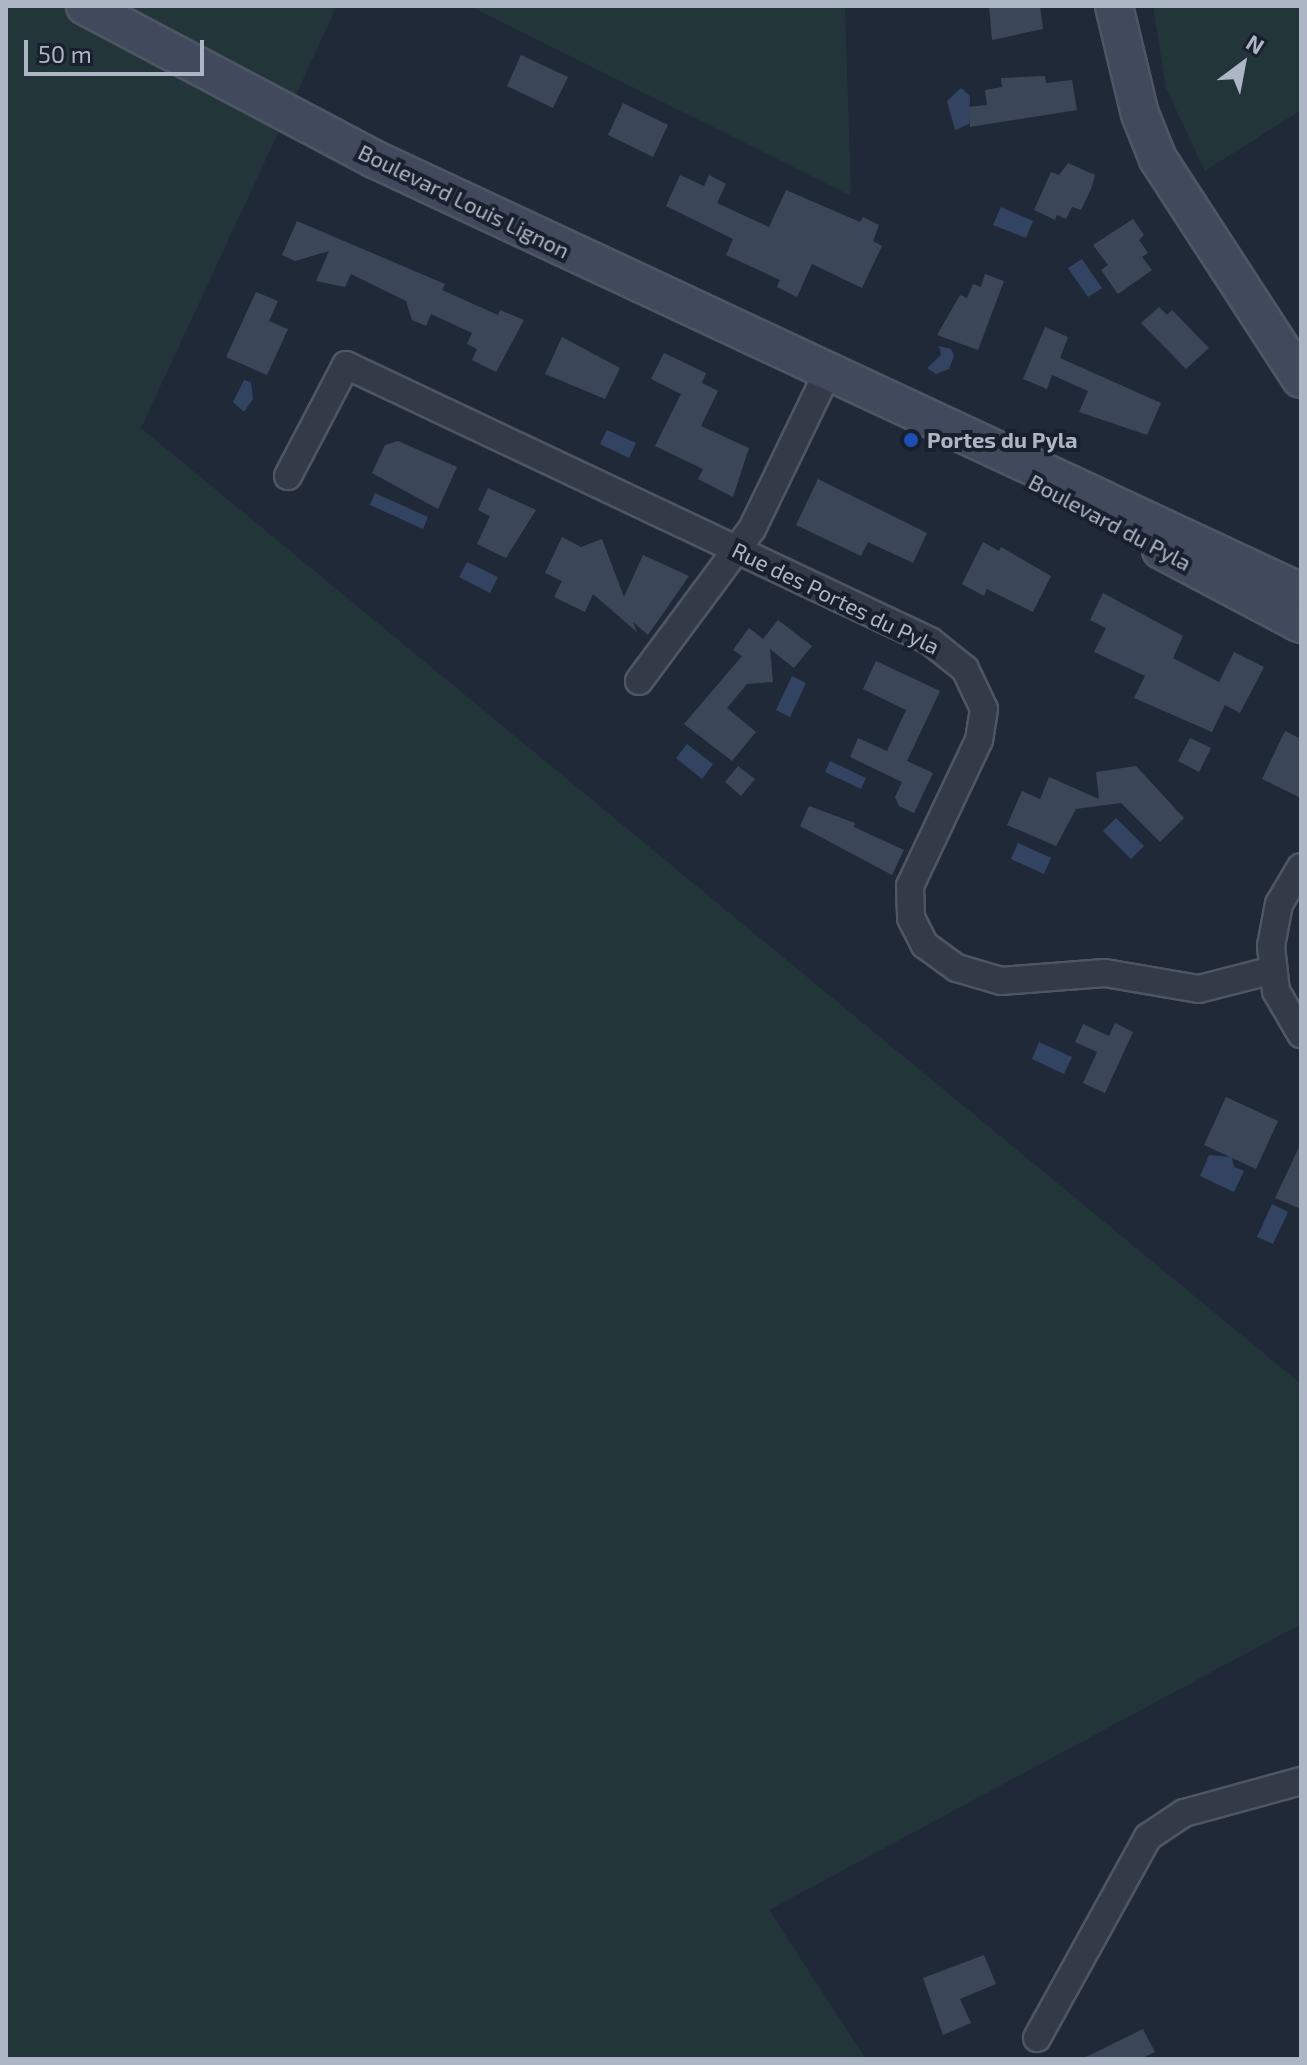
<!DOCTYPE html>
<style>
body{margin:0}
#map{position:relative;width:1307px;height:2065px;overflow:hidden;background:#202938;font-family:"Exo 2",sans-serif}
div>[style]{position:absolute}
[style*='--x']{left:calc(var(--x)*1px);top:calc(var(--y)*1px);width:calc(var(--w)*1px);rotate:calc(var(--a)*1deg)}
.green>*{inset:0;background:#223639}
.water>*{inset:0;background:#324461}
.building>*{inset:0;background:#3b4759}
.roads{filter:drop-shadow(2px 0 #4e5663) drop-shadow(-2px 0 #4e5663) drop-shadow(0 2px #4e5663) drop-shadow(0 -2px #4e5663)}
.minor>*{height:26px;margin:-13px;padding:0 13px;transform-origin:13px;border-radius:13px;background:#333b49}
.secondary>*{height:36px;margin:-18px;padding:0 18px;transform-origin:18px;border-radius:18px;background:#414a5c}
.dots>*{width:22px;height:22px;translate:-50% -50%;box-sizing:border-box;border:4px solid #19202d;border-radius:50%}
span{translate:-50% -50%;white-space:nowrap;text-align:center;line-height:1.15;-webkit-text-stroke:8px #19202d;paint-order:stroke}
.street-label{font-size:22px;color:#adb6c5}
.poi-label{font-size:22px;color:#adb6c5;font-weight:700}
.left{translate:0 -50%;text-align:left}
.frame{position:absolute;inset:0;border:8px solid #adb6c5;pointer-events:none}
.north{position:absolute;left:1203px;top:24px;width:80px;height:80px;-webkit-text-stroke:6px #19202d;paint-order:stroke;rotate:32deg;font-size:22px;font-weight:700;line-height:32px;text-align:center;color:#adb6c5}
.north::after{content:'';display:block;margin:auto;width:28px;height:36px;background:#adb6c5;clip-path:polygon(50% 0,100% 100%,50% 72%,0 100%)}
.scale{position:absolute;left:24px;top:40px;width:180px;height:36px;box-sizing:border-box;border:4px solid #adb6c5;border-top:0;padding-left:10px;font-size:24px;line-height:28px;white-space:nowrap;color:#adb6c5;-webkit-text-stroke:6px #19202d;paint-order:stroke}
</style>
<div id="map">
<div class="green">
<div style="clip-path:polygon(6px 6px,337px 6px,141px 428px,1301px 1384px,1301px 1624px,769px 1910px,866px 2059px,6px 2059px)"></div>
<div style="clip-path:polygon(470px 6px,845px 6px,851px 196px)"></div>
<div style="clip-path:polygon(1153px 6px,1301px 6px,1301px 110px,1205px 171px,1166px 88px)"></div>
</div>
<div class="water">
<div style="clip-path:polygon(961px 88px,970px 96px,969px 124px,955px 130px,947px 101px)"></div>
<div style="clip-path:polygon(1001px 207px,1033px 221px,1026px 238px,993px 225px)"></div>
<div style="clip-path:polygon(1082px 259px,1102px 288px,1088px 297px,1068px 268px)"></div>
<div style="clip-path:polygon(939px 346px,951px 349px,954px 356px,949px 369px,936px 374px,927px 368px,941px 355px)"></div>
<div style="clip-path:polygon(244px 380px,251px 382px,253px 399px,244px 412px,233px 402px)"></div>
<div style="clip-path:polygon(607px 430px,636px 443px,629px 458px,600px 444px)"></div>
<div style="clip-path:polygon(375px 493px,428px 517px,423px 529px,370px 505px)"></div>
<div style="clip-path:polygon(467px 562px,498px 577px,490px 593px,459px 577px)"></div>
<div style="clip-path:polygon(792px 676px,806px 683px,790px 717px,776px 710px)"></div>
<div style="clip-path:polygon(687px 744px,713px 764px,702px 779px,676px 758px)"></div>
<div style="clip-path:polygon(830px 761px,866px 778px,861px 789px,825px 772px)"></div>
<div style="clip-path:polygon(1116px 818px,1144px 846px,1131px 859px,1103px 831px)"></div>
<div style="clip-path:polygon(1018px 843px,1051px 858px,1044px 874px,1011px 859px)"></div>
<div style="clip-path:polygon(1039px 1042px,1072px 1057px,1064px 1074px,1032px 1059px)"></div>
<div style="clip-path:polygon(1209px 1155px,1232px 1157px,1234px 1167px,1244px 1171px,1234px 1192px,1200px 1176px)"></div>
<div style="clip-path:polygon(1272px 1204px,1288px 1212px,1273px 1244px,1257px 1237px)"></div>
</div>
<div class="building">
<div style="clip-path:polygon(989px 6px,1040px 6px,1043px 29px,992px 40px)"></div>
<div style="clip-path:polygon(521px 55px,568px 77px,553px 108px,507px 86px)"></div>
<div style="clip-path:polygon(1045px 76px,1046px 83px,1072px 80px,1077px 110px,970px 127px,968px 107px,987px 105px,985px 90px,1002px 87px,1001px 78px)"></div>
<div style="clip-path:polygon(623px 103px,668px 125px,653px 157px,608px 135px)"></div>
<div style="clip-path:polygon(1068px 163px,1095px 175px,1091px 189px,1081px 210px,1072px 207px,1066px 219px,1057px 215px,1055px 220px,1034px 210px,1051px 172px,1059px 175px)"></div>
<div style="clip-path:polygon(680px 175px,704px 186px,709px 175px,726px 184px,717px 203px,769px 227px,786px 190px,860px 222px,863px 217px,879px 225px,873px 241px,882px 246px,862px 288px,812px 264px,797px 297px,777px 287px,780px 280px,726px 255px,733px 239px,666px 206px)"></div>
<div style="clip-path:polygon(1133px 219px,1144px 235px,1139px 240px,1148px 253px,1142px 257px,1152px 270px,1118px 294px,1101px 270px,1108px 265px,1093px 245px)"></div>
<div style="clip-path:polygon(297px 221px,445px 284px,442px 290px,498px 315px,500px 310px,524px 320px,496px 372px,472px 360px,477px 349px,467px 344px,472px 333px,431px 314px,426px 326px,412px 320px,406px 301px,351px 274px,345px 287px,316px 281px,329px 251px,295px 261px,282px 255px)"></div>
<div style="clip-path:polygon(985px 274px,1004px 281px,978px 350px,937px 335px,960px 295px,967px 298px,973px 284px,981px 287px)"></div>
<div style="clip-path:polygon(256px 292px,278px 301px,269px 321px,288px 329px,267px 375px,226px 357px)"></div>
<div style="clip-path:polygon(1159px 307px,1167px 315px,1172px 310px,1209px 348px,1186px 369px,1141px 323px)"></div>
<div style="clip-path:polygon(1045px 327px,1068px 337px,1060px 358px,1161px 403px,1147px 435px,1079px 412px,1088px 391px,1052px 375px,1047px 389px,1023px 379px)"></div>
<div style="clip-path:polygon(562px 337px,620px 368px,605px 399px,545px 374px)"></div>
<div style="clip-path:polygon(664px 353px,706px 373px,702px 383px,718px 391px,701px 426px,749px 448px,733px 497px,698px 479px,703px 469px,655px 446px,681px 394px,651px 379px)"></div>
<div style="clip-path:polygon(398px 441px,457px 467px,438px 509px,372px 473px,385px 445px)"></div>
<div style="clip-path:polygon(818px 479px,927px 533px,913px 563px,868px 542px,861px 556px,796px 525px)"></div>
<div style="clip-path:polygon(488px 488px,536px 510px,506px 558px,477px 544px,490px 516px,478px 510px)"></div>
<div style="clip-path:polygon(562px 537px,581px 547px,602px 539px,624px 597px,643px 555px,689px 576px,648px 635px,633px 622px,637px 632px,593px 594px,585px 612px,554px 597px,562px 581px,545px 573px)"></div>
<div style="clip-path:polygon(983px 542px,999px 551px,1001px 547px,1051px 576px,1033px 612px,987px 589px,984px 596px,962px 584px)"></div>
<div style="clip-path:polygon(1103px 593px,1183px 636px,1173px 658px,1219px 682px,1234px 652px,1264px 667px,1240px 713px,1225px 705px,1212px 732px,1134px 698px,1145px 676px,1094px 652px,1106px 628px,1090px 620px)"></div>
<div style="clip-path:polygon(778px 620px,812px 646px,794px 668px,770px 649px,773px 682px,747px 684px,727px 708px,756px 732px,732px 761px,684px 724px,742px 656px,733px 650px,749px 628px,763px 639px)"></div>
<div style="clip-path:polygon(876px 661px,940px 691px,907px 761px,933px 773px,914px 813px,899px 806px,895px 797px,902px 782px,850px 757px,858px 738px,887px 751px,906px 710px,863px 689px)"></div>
<div style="clip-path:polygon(1285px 731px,1301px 739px,1301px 798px,1262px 779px)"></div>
<div style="clip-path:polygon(1190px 738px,1211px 748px,1199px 772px,1178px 761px)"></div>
<div style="clip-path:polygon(738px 766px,755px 779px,741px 796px,725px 782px)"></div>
<div style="clip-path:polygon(1136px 766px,1184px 818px,1160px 842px,1121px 803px,1076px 809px,1056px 846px,1007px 825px,1022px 791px,1040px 799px,1049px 777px,1099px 799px,1096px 772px)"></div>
<div style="clip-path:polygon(809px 806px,855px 823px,854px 827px,904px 850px,892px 875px,800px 826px)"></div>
<div style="clip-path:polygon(1115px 1023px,1133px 1032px,1105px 1093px,1083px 1083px,1097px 1052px,1075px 1042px,1083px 1024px,1109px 1036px)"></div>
<div style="clip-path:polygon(1226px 1097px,1278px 1121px,1256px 1169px,1204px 1145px)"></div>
<div style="clip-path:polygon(1301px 1143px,1301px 1209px,1275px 1198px)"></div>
<div style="clip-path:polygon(984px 1955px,996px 1984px,960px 1999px,971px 2023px,943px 2035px,923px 1978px)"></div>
<div style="clip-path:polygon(1143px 2029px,1155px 2052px,1140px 2059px,1082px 2059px)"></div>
</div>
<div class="roads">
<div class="minor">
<div style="--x:288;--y:476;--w:125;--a:-62.4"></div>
<div style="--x:346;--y:365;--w:646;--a:25.3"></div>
<div style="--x:930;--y:641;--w:45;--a:38.7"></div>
<div style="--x:965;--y:669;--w:44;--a:64.6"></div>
<div style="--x:984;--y:709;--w:31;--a:99"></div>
<div style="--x:979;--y:740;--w:161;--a:115.3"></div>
<div style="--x:910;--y:886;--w:32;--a:88"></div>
<div style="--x:911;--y:918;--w:30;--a:63"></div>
<div style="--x:925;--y:945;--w:39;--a:36"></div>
<div style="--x:957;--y:968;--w:46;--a:16.5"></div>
<div style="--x:1001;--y:981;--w:104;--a:-4.4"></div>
<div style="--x:1105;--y:973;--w:95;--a:9.7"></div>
<div style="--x:1199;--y:989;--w:76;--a:-14.4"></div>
<div style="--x:639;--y:681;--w:189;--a:-53.4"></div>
<div style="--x:752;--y:529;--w:172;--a:-64.2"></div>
<div style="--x:1301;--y:867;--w:43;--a:120.7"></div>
<div style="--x:1279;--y:904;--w:43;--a:100.8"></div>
<div style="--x:1271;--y:946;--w:45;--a:83.7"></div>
<div style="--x:1276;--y:991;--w:50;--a:59.8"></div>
<div style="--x:1037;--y:2038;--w:230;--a:-61.1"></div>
<div style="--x:1148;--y:1837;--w:43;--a:-33.7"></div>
<div style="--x:1184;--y:1813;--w:121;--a:-15.3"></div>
</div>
<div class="secondary">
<div style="--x:85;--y:6;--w:327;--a:27.9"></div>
<div style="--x:374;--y:159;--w:1023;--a:25.04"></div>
<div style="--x:1114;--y:6;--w:111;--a:76.5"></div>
<div style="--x:1140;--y:114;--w:48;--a:68.2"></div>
<div style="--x:1158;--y:159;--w:262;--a:57"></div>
<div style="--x:1161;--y:550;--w:158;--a:27.9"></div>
</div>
</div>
<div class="dots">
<div style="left:911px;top:440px;background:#1a4fb4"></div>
</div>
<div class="street-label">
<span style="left:464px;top:201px;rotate:26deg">Boulevard Louis Lignon</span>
<span style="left:1110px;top:522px;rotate:28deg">Boulevard du Pyla</span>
<span style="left:836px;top:598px;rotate:26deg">Rue des Portes du Pyla</span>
</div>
<div class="poi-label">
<span class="left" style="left:927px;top:440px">Portes du Pyla</span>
</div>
<div class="frame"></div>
<div class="north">N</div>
<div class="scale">50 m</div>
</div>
